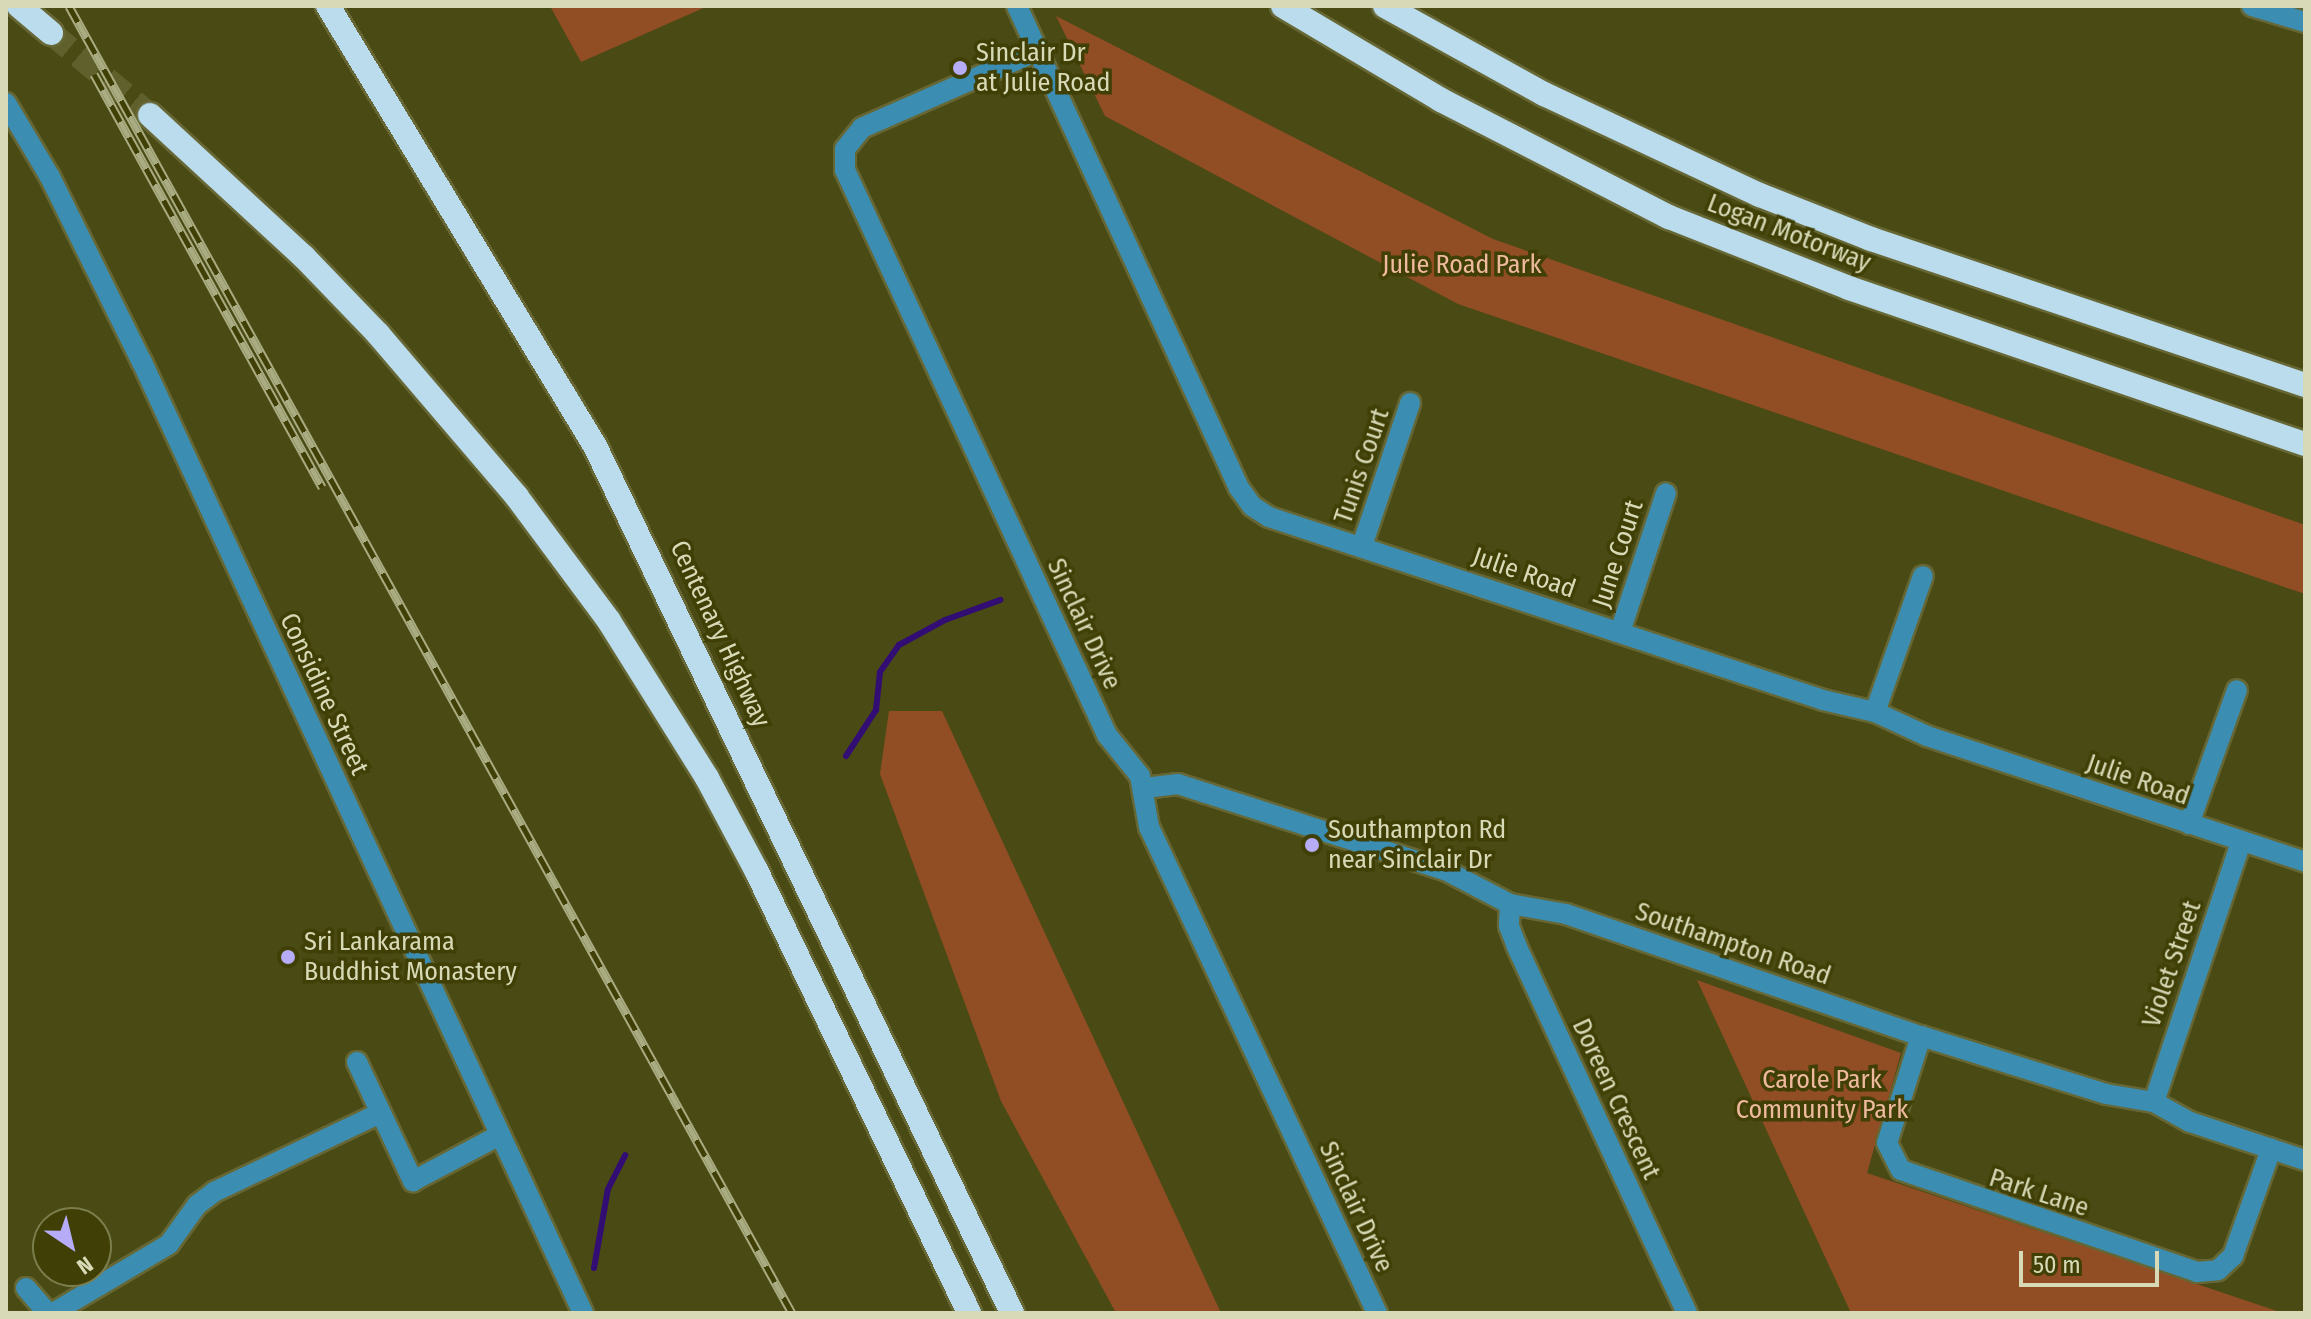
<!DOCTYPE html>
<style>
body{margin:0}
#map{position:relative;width:2311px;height:1319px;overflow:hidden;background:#4a4a14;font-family:"Fira Sans Condensed",sans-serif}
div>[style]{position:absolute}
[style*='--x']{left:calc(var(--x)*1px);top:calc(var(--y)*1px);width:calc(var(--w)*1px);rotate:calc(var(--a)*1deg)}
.green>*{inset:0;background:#914e25}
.stream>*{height:6px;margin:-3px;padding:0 3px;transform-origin:3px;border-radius:3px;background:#320d73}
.highway-tunnel>*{height:24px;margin-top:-12px;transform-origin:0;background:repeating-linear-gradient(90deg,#5f602c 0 24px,transparent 0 36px)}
.roads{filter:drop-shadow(2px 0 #666735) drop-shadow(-2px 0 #666735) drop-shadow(0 2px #666735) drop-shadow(0 -2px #666735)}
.minor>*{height:20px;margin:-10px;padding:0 10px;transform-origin:10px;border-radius:10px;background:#3b8eb2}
.highway>*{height:24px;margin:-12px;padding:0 12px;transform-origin:12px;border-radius:12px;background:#badced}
.rail>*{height:9px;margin-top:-4.5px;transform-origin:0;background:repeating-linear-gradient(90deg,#3f3f06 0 18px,#a9ab81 0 36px);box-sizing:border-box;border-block:2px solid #a9ab81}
.dots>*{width:22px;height:22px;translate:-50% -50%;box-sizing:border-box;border:4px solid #3f3f06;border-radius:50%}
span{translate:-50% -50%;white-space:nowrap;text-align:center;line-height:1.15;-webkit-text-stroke:7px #3f3f06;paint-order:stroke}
.poi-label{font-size:26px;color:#d8dab7}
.left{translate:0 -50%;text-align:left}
.street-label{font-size:26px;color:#d8dab7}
.park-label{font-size:26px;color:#eeb99c}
.frame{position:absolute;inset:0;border:8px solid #d8dab7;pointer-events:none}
.north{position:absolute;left:32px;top:1207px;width:80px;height:80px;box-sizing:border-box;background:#3f3f06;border:2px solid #7c7d4d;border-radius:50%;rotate:145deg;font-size:22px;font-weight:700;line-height:32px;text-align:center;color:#d8dab7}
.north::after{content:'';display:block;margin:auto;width:28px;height:36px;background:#b6acf8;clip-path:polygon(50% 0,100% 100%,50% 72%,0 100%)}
.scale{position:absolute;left:2019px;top:1251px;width:140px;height:36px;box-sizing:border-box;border:4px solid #d8dab7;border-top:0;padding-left:10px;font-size:24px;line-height:28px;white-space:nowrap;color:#d8dab7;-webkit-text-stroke:6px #3f3f06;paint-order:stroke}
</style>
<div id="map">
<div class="green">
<div style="clip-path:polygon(550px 6px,708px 6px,581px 62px)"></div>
<div style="clip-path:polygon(1056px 16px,1493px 239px,2305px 525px,2305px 594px,1458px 304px,1105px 116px)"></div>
<div style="clip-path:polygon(889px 711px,942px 711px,1221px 1313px,1116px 1313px,1001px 1101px,880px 774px)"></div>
<div style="clip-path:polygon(1697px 980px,1901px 1053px,1867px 1173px,2283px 1313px,1851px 1313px)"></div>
</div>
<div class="stream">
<div style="--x:846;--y:756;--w:55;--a:-56.9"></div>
<div style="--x:876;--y:710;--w:38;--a:-84"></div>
<div style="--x:880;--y:672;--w:33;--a:-55"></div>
<div style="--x:899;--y:645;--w:52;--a:-28.5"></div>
<div style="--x:945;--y:620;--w:59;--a:-20"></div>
<div style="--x:594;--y:1268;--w:80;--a:-80"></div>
<div style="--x:608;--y:1189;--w:38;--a:-63"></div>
</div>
<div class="highway-tunnel">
<div style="--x:51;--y:33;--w:129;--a:39.6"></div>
</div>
<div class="roads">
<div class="minor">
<div style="--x:1017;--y:6;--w:531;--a:65.27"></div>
<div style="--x:1239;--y:488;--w:22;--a:54"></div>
<div style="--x:1252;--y:506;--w:20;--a:33"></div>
<div style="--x:1269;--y:517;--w:583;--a:18.28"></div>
<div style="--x:1823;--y:700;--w:53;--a:13"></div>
<div style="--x:1875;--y:712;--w:57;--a:24.8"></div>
<div style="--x:1927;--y:736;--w:398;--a:18.4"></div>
<div style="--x:2252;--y:6;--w:55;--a:16.8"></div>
<div style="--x:1037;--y:51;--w:191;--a:156.3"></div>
<div style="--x:862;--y:128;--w:27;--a:129"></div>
<div style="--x:845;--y:149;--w:21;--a:90"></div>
<div style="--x:845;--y:170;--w:623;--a:65.12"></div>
<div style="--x:1107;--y:735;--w:53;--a:51.2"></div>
<div style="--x:1140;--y:776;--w:52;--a:80"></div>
<div style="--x:1149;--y:827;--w:537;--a:64.87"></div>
<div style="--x:6;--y:103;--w:86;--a:59.3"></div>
<div style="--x:50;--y:177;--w:207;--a:63.6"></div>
<div style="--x:142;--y:362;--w:1048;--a:65.12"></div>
<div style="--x:1362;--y:546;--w:151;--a:-71.4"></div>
<div style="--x:1620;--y:632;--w:146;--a:-71.7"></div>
<div style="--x:1875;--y:712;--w:144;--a:-70.6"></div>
<div style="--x:1145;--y:788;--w:33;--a:-7"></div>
<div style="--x:1178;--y:784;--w:29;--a:18"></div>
<div style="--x:1206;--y:793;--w:251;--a:17.9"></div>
<div style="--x:1445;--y:870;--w:73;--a:27.6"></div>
<div style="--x:1510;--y:904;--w:57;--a:10.1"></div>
<div style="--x:1566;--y:914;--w:375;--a:19"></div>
<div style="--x:1921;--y:1036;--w:194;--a:17.4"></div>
<div style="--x:2106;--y:1094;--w:49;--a:9.5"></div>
<div style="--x:2154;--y:1102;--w:41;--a:29.1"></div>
<div style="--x:2190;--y:1122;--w:121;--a:18.3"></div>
<div style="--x:2189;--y:824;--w:142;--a:-70.3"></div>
<div style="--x:1510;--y:904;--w:22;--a:93"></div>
<div style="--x:1509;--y:926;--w:22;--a:69"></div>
<div style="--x:1517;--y:947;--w:404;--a:65.1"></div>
<div style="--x:1921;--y:1036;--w:112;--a:107.6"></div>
<div style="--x:1887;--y:1143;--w:30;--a:63"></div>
<div style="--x:1901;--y:1170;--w:313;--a:19"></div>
<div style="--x:2197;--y:1272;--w:21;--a:-5"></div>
<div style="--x:2218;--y:1270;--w:21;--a:-43"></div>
<div style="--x:2233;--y:1256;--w:114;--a:-70.4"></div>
<div style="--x:357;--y:1062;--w:132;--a:64.8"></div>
<div style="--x:413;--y:1181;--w:98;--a:-27.9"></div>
<div style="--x:2154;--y:1102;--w:274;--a:-71.5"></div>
<div style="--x:26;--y:1288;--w:33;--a:49"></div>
<div style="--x:53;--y:1313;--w:135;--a:-30.7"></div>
<div style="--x:169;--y:1244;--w:48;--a:-54.3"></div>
<div style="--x:197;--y:1205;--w:21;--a:-37"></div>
<div style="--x:214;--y:1192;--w:184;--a:-25.4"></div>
</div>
<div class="highway">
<div style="--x:19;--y:6;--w:42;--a:40.2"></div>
<div style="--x:328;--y:6;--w:515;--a:58.75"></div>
<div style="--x:595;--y:446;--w:962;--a:64.31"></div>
<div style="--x:1283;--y:6;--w:184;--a:30.7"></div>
<div style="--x:1441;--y:100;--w:256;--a:27.2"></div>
<div style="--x:1669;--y:217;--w:193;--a:21.5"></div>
<div style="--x:1849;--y:288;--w:482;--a:18.9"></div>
<div style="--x:1385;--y:6;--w:182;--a:29"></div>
<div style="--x:1544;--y:94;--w:238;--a:25.1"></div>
<div style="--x:1760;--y:195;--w:119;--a:21.6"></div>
<div style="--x:1871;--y:239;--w:458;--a:18.6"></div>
<div style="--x:150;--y:115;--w:209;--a:42.7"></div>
<div style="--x:304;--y:257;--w:107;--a:46.1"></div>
<div style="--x:378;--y:334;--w:214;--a:49.5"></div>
<div style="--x:517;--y:497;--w:154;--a:53.4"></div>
<div style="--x:609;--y:621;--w:185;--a:58"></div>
<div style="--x:707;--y:778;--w:104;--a:62"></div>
<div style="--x:756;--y:870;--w:492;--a:64.3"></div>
</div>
</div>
<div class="rail">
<div style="--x:69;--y:6;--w:1494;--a:61.05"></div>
<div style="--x:94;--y:74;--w:472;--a:61.1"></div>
</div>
<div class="dots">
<div style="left:960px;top:68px;background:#b6acf8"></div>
<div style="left:1312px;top:845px;background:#b6acf8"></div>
<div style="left:288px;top:957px;background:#b6acf8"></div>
</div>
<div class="poi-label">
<span class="left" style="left:976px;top:68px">Sinclair Dr<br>at Julie Road</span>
<span class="left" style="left:1328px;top:845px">Southampton Rd<br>near Sinclair Dr</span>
<span class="left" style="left:304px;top:957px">Sri Lankarama<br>Buddhist Monastery</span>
</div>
<div class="street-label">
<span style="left:1789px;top:233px;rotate:21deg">Logan Motorway</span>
<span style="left:1362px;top:466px;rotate:-71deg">Tunis Court</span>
<span style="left:1618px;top:554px;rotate:-72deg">June Court</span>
<span style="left:1524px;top:573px;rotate:19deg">Julie Road</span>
<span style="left:1084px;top:624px;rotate:65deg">Sinclair Drive</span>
<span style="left:720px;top:634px;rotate:65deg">Centenary Highway</span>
<span style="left:324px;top:694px;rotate:65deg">Considine Street</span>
<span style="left:2138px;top:780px;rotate:19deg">Julie Road</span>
<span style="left:1733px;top:944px;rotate:19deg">Southampton Road</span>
<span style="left:2172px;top:964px;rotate:-71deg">Violet Street</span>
<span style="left:1616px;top:1099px;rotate:65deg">Doreen Crescent</span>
<span style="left:2039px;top:1193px;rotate:18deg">Park Lane</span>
<span style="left:1356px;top:1207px;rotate:65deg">Sinclair Drive</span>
</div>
<div class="park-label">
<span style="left:1462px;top:265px">Julie Road Park</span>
<span style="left:1822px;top:1095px">Carole Park<br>Community Park</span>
</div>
<div class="frame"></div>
<div class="north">N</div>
<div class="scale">50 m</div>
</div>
